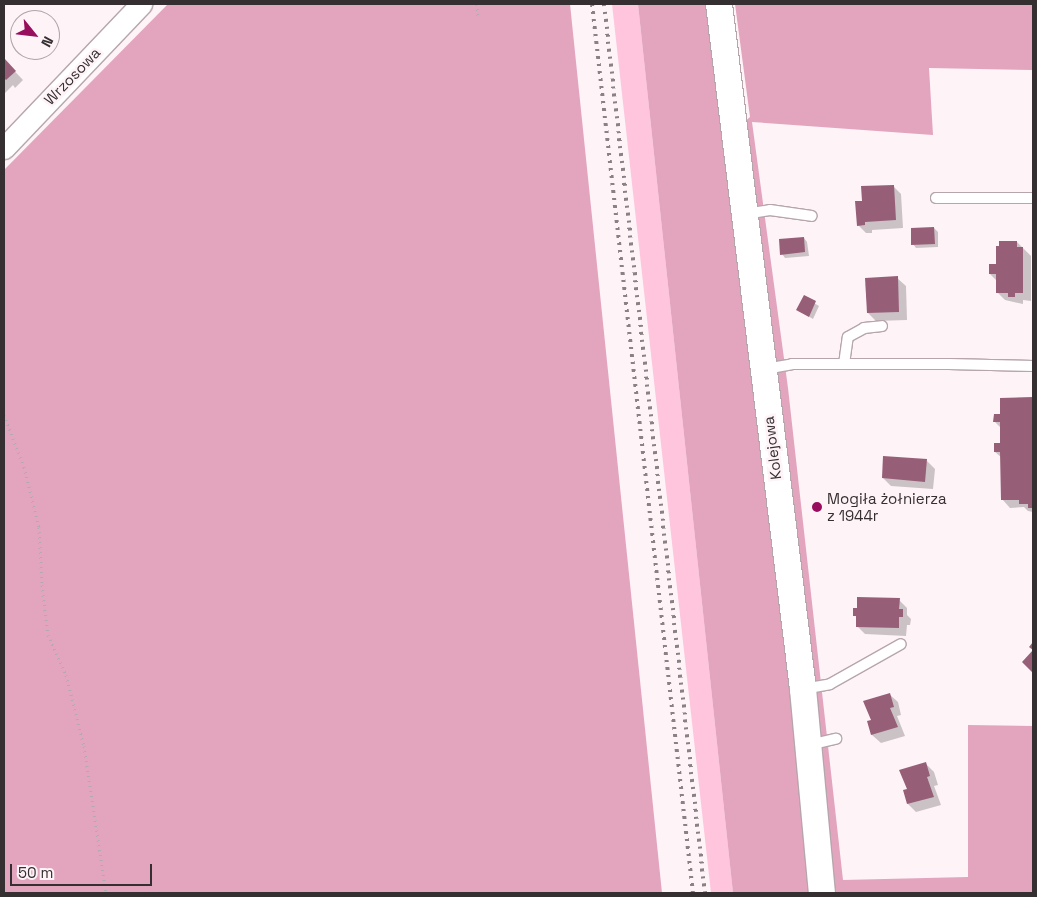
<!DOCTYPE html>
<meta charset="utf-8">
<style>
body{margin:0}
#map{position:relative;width:1037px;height:897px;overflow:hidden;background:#fef3f7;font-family:"Space Grotesk",sans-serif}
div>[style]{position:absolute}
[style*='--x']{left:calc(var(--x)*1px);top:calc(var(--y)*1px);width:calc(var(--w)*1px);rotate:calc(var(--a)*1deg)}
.green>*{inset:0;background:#fec5dc}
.forest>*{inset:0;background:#e3a4be}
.shadow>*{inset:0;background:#0003}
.building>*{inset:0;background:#975e77}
.path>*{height:3px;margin-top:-1.5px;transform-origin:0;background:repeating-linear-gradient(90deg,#b3aaad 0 1px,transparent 0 5px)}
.roads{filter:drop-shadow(1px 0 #b6a6ac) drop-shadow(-1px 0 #b6a6ac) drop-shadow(0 1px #b6a6ac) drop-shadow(0 -1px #b6a6ac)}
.service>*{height:10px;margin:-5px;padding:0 5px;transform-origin:5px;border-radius:5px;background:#fff}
.minor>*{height:21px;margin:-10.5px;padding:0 10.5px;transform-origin:10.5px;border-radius:10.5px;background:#fff}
.tertiary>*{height:26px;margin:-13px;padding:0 13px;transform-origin:13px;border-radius:13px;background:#fff}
.rail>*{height:4px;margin-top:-2px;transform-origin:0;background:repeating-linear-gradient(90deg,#8a8184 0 2.5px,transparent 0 7.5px)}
.dots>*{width:14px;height:14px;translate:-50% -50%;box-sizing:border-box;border:2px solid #fef3f7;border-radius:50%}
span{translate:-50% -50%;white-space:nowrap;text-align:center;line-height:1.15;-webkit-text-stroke:5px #fef3f7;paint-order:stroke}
.street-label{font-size:15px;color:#352f31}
.poi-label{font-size:15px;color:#352f31}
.left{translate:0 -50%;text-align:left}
.frame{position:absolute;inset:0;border:5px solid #352f31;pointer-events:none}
.north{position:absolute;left:10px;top:10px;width:50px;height:50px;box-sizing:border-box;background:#fef3f7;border:1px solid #aea5a8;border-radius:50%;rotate:119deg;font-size:14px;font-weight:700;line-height:20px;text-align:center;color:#352f31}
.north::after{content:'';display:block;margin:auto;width:18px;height:22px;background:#990d5f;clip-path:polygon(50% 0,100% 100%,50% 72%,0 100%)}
.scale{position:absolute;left:10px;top:864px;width:142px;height:22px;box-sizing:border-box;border:2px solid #352f31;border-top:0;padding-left:6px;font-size:15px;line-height:18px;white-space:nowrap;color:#352f31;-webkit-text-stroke:4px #fef3f7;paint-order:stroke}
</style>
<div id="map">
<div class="green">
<div style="clip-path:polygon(612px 4px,638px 4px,733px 893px,711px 893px)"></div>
</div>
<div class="forest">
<div style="clip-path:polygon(168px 4px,570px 4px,662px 893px,4px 893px,4px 170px)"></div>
<div style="clip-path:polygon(638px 4px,710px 4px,778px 572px,813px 893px,733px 893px)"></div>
<div style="clip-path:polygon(735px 4px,1033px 4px,1033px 70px,929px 68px,933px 135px,752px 122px,788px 388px,843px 880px,968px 877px,968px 725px,1033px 726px,1033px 893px,831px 893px,742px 124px,750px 117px)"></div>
</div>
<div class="shadow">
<div style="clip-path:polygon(4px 60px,23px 80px,15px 88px,13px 85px,4px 94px)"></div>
<div style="clip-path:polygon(893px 186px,901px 194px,903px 228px,872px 230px,872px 233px,866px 233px,858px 225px,863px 202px)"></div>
<div style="clip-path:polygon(934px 228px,938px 232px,938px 247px,916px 248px,913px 244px)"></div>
<div style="clip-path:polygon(804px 238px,807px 242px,809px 256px,785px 258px,782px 254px)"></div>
<div style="clip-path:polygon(1017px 242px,1031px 256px,1031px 301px,1023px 300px,1023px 304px,1005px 300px,997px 292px,997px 281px,990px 274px)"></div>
<div style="clip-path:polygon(897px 278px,906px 286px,907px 320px,876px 321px,868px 313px)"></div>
<div style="clip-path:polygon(804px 297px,819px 306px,813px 319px,798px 310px)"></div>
<div style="clip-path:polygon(1001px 399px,1033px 399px,1033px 512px,1028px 511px,1024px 507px,1010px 508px,1002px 499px,1002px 458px,995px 452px,1001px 445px,1001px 428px,995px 422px,1001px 416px)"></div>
<div style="clip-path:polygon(927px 461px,935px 469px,933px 489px,891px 486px,883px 478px)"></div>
<div style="clip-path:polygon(899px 600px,907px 608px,907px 615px,911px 619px,910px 625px,907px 625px,906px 636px,865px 634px,857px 626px,858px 618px,854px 615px)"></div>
<div style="clip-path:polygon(889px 694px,898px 702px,901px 715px,897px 716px,905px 736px,881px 743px,872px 735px,869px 722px,872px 721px)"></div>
<div style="clip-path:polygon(926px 764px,934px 772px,938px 785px,934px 786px,941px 805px,916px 812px,908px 804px,904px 791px,909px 790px)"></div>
</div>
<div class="building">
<div style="clip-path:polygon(4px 58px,16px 71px,6px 80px,4px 78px)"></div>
<div style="clip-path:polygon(894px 185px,896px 220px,865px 222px,865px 225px,857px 226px,855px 201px,862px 201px,861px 186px)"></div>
<div style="clip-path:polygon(934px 227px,935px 244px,911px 245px,911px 228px)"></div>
<div style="clip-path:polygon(804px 237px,805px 252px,780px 255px,779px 239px)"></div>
<div style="clip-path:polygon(999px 241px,1017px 241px,1017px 247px,1023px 247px,1023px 293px,1015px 293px,1015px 297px,1008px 297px,1008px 293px,996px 293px,996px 274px,989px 274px,989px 264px,996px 264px,996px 246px,999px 246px)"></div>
<div style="clip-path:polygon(898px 276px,899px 312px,867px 313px,865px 278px)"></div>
<div style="clip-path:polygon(804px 295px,816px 301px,809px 317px,796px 310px)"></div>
<div style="clip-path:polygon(1033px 397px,1033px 508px,1028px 508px,1028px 504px,1019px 504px,1019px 500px,1001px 500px,1000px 452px,994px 452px,994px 443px,1000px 443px,1000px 422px,993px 422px,994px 414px,1000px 414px,1000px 398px)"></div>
<div style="clip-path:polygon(883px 456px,927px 459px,925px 482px,882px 478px)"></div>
<div style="clip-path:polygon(857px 597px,900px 598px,899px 609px,903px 609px,903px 617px,899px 617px,899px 628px,856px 627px,856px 616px,853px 616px,853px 608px,857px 608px)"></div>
<div style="clip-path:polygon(1033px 642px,1033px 673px,1022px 662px,1033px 650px,1029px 647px)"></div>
<div style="clip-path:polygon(890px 693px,894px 707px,890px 708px,898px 727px,871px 735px,867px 721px,871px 720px,863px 701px)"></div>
<div style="clip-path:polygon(926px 762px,930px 776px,927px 777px,934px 797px,907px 804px,903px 790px,907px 789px,899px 770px)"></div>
</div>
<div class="path">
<div style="--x:477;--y:4;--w:13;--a:86"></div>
<div style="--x:4;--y:415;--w:56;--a:69"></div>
<div style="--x:24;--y:467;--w:62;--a:76"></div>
<div style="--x:39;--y:527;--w:58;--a:87"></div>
<div style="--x:42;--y:585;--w:50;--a:83.2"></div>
<div style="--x:48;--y:635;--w:44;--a:65.8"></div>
<div style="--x:66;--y:675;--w:73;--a:75.8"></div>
<div style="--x:84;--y:746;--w:149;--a:81.5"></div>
</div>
<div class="roads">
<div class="service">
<div style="--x:936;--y:198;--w:97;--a:0"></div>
<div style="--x:745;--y:214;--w:25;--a:-9"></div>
<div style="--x:770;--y:210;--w:42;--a:8.1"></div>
<div style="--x:844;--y:364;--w:27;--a:-82"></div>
<div style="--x:848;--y:337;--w:18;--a:-29"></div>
<div style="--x:864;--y:328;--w:18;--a:-6"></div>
<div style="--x:765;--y:369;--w:27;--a:-10"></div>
<div style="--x:792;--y:364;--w:157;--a:0"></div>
<div style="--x:949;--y:364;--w:84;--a:1.4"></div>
<div style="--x:803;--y:689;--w:27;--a:-10"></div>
<div style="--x:830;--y:684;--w:81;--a:-29.4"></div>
<div style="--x:809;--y:745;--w:28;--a:-13"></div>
</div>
<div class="minor">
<div style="--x:4;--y:148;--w:199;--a:-46.4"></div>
</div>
<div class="tertiary">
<div style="--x:719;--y:4;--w:690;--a:83.01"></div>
<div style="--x:803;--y:689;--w:205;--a:84.7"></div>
</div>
</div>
<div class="rail">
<div style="--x:592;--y:4;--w:895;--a:83.52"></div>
<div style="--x:604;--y:4;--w:895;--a:83.52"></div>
</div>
<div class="dots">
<div style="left:817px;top:507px;background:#990d5f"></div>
</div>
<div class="street-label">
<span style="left:72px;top:76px;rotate:-46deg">Wrzosowa</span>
<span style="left:772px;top:448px;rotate:-97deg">Kolejowa</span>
</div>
<div class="poi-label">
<span class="left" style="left:827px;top:507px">Mogiła żołnierza<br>z 1944r</span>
</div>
<div class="frame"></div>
<div class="north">N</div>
<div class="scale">50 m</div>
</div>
